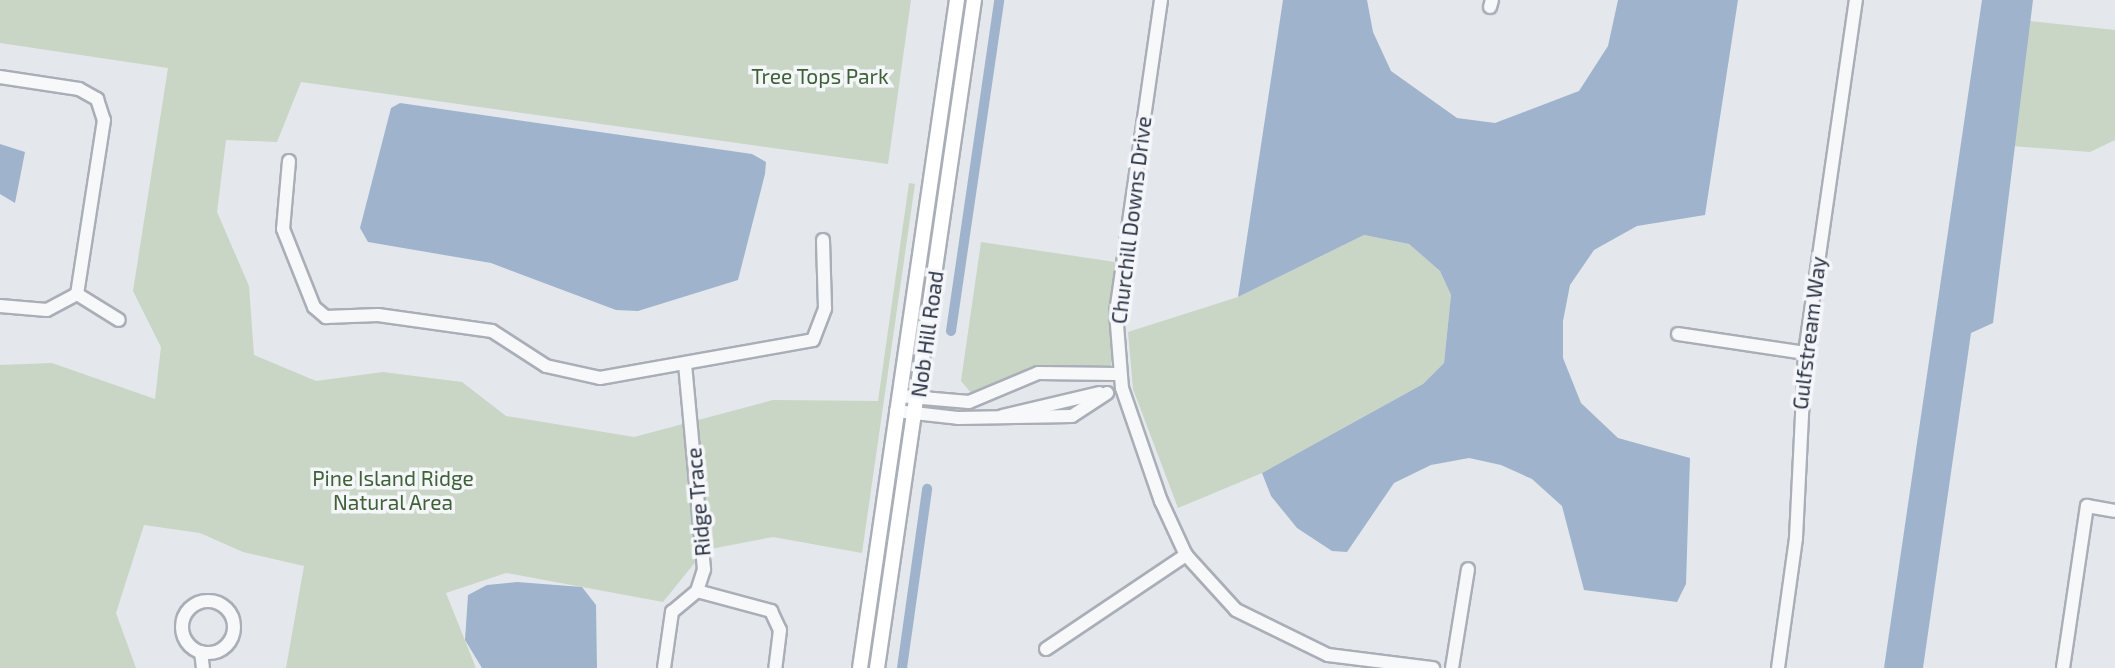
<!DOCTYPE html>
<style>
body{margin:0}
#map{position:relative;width:2115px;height:668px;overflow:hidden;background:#e4e7ec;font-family:"Exo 2",sans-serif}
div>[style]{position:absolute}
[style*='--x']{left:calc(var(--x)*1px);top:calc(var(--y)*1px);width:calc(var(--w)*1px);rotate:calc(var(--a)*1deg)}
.green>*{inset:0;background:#c9d6c5}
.water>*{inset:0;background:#9fb4cc}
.canal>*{height:10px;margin:-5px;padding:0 5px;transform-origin:5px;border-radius:5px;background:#9fb4cc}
.roads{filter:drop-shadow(2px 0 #a9aeb7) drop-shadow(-2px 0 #a9aeb7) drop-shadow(0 2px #a9aeb7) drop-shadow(0 -2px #a9aeb7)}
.minor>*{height:12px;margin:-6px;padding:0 6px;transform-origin:6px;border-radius:6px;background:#f7f8fa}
.minor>.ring{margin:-6px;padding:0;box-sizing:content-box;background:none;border:12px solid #f7f8fa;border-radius:50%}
.major>*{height:14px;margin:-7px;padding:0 7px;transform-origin:7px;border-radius:7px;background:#fff}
span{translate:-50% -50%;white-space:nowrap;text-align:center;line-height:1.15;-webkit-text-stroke:7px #f4f6f9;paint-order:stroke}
.park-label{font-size:21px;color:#3f6138}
.street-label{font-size:21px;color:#2b3445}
</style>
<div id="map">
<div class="green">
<div style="clip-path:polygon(0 0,911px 0,888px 164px,301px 82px,277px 142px,226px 140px,217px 212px,249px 286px,254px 355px,316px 381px,383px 372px,462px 382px,506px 416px,634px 437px,773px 400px,878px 401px,909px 183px,915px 184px,862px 553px,773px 537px,705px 550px,663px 602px,506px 573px,446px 593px,476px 668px,286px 668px,304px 566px,243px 552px,200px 533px,144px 525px,116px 613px,136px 668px,0 668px,0 365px,52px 363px,155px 399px,161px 347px,133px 291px,168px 68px,0 43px)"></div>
<div style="clip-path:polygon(2030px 21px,2115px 30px,2115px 140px,2090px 152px,2012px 146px)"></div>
<div style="clip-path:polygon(1364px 235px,1409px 244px,1440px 271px,1451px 295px,1444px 363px,1423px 384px,1262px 473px,1178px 508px,1133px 389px,1128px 332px,1238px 297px)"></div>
<div style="clip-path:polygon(981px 242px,1115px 262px,1111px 366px,1089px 372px,1030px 369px,973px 395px,961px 381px)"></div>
</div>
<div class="water">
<div style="clip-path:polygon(1283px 0,1367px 0,1373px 32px,1391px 71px,1457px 118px,1495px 123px,1579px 91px,1608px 46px,1618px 0,1738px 0,1705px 215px,1637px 226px,1594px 250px,1570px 285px,1563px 321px,1563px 358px,1581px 403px,1618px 438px,1690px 458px,1686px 584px,1677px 602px,1584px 590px,1562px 506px,1532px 479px,1501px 465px,1469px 458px,1431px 465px,1394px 483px,1347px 552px,1332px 551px,1297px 528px,1271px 496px,1262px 473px,1423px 384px,1444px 363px,1451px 295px,1440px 271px,1409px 244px,1364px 235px,1238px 297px)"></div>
<div style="clip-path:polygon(1982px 0,2033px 0,1993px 323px,1971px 333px,1923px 668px,1884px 668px)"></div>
<div style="clip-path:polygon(400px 103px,752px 154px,766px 162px,765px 174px,738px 280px,638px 311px,616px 310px,491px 263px,368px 242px,360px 228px,391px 108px)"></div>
<div style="clip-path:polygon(0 144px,25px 152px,15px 203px,0 194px)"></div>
<div style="clip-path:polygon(517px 582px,582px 587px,596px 605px,597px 668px,482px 668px,465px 640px,468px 595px,487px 585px)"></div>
</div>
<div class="canal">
<div style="--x:951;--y:331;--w:334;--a:-81.7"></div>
<div style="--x:902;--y:668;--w:181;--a:-82"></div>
</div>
<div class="roads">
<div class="minor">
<div style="--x:1161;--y:0;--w:315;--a:98.2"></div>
<div style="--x:1116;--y:312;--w:76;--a:85.5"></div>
<div style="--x:1122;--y:388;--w:120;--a:71"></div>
<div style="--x:1161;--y:501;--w:60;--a:65.2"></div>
<div style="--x:1186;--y:555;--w:74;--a:47.7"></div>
<div style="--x:1236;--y:610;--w:102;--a:26.1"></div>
<div style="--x:1328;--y:655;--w:106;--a:7.1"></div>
<div style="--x:1490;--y:7;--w:7;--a:-74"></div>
<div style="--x:0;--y:77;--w:80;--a:8.6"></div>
<div style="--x:79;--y:89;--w:21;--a:29"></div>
<div style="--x:97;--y:99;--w:22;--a:72"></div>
<div style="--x:104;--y:120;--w:176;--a:98.8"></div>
<div style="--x:289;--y:161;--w:68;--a:95"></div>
<div style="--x:283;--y:229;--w:84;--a:68.3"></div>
<div style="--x:314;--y:307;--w:16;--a:40"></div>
<div style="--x:326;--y:317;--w:52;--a:-2.2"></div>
<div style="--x:378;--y:315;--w:115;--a:8"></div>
<div style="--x:492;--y:331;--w:64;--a:32.9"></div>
<div style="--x:546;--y:366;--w:55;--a:12.5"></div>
<div style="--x:600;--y:378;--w:216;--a:-10.1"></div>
<div style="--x:813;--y:340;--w:34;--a:-69"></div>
<div style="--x:825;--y:308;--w:68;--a:-91.7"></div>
<div style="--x:77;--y:294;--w:49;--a:31.8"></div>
<div style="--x:0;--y:306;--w:47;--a:4.9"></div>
<div style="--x:47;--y:310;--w:34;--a:-28"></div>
<div style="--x:1678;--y:334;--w:128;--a:8.5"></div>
<div style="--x:899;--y:396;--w:70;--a:4.9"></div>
<div style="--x:969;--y:402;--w:75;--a:-22.8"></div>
<div style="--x:1038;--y:373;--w:80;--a:0.7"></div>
<div style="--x:896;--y:411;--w:62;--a:6.4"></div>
<div style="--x:958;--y:418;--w:114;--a:-1"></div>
<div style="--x:1072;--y:416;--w:42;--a:-33.3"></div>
<div style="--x:1002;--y:416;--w:100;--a:-13.3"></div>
<div style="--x:697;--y:591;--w:77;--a:15.1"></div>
<div style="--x:771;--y:611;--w:21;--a:65"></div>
<div style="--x:780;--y:630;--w:38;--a:97"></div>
<div class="ring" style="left:182px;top:601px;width:40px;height:40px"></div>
<div style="--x:1046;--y:649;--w:169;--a:-33.9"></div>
<div style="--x:201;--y:652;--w:16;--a:83"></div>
<div style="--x:664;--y:668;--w:57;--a:-81.9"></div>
<div style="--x:672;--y:612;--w:33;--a:-40"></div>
<div style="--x:697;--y:591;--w:23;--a:-72"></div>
<div style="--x:704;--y:569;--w:205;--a:-95.3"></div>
<div style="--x:1452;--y:668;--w:100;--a:-80.8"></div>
<div style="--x:1778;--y:668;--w:131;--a:-82.1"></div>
<div style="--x:1796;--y:538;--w:185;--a:-87.2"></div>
<div style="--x:1805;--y:353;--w:357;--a:-81.8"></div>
<div style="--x:2063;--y:668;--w:164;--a:-81.6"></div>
<div style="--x:2087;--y:506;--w:28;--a:10"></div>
</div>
<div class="major">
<div style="--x:860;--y:668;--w:675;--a:-81.74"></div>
<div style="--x:877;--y:668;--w:675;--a:-81.74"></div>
</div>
</div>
<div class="park-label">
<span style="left:820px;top:76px">Tree Tops Park</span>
<span style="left:393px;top:490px">Pine Island Ridge<br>Natural Area</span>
</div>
<div class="street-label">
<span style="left:1131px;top:220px;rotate:-83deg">Churchill Downs Drive</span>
<span style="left:1809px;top:333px;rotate:-83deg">Gulfstream Way</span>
<span style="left:927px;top:334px;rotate:-82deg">Nob Hill Road</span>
<span style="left:698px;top:502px;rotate:-95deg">Ridge Trace</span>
</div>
</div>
